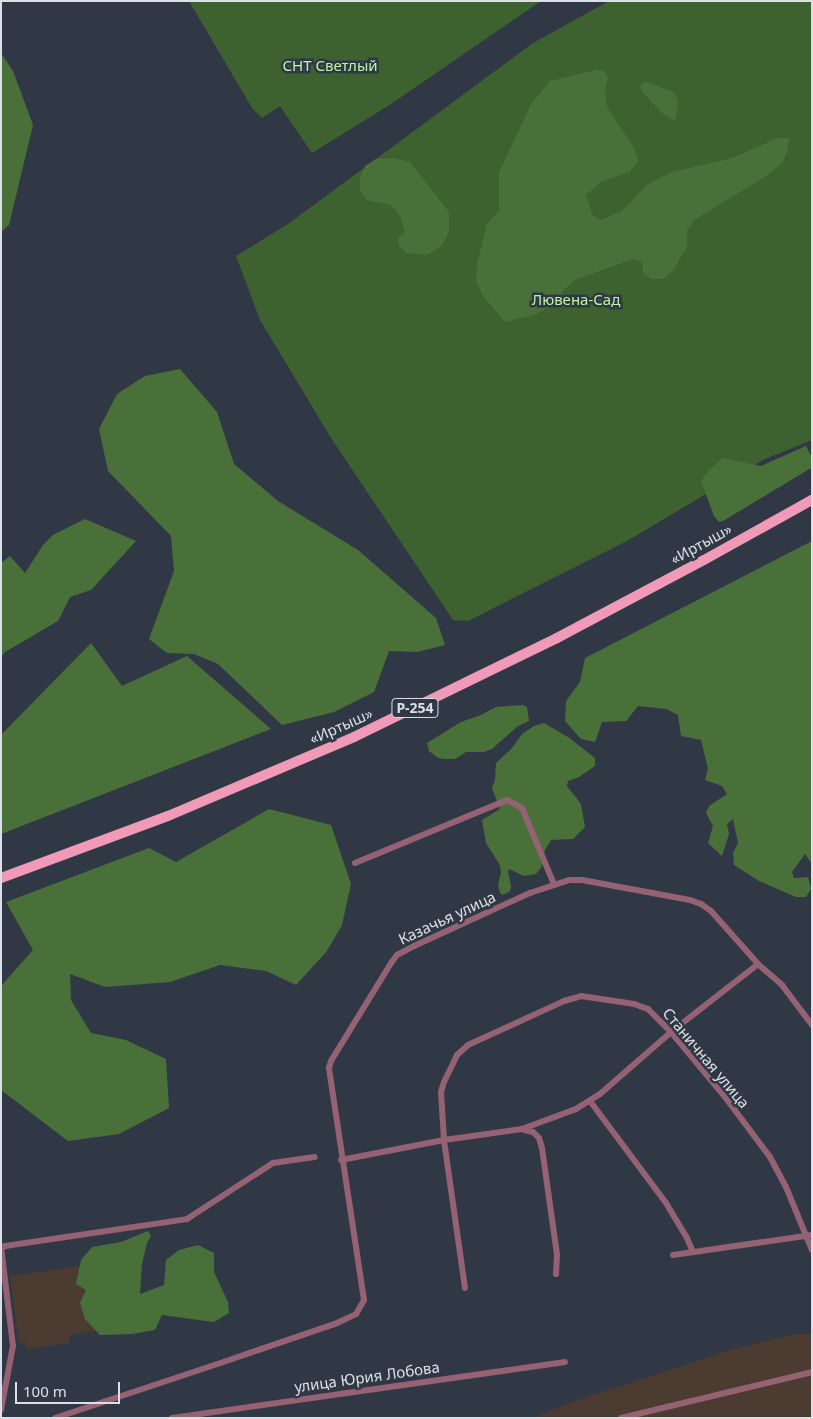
<!DOCTYPE html>
<meta charset="utf-8">
<style>
body{margin:0}
#map{position:relative;width:813px;height:1419px;overflow:hidden;background:#303845;font-family:"Noto Sans",sans-serif}
div>[style]{position:absolute}
[style*='--x']{left:calc(var(--x)*1px);top:calc(var(--y)*1px);width:calc(var(--w)*1px);rotate:calc(var(--a)*1deg)}
.industrial>*{inset:0;background:#4c3b30}
.green>*{inset:0;background:#3e6130}
.forest>*{inset:0;background:#4a703a}
.minor>*{height:6px;margin:-3px;padding:0 3px;transform-origin:3px;border-radius:3px;background:#946273}
.trunk>*{height:10px;margin:-5px;padding:0 5px;transform-origin:5px;border-radius:5px;background:#f09ab8}
span{translate:-50% -50%;white-space:nowrap;text-align:center;line-height:1.15;-webkit-text-stroke:5px #303845;paint-order:stroke}
.shield-label span{padding:1px 4px;background:#303845;border:1px solid;border-radius:4px;-webkit-text-stroke-width:0}
.shield-label{font-size:14px;color:#dbe0e8;font-weight:700}
.park-label{font-size:15px;color:#bbf4a4}
.street-label{font-size:15px;color:#dbe0e8}
.frame{position:absolute;inset:0;border:2px solid #dbe0e8;pointer-events:none}
.scale{position:absolute;left:15px;top:1382px;width:105px;height:22px;box-sizing:border-box;border:2px solid #dbe0e8;border-top:0;padding-left:6px;font-size:15px;line-height:18px;white-space:nowrap;color:#dbe0e8;-webkit-text-stroke:4px #303845;paint-order:stroke}
</style>
<div id="map">
<div class="industrial">
<div style="clip-path:polygon(90px 1265px,98px 1331px,69px 1335px,70px 1343px,26px 1349px,25px 1342px,19px 1343px,10px 1276px)"></div>
<div style="clip-path:polygon(794px 1334px,812px 1334px,812px 1418px,532px 1418px,577px 1400px,734px 1349px)"></div>
</div>
<div class="green">
<div style="clip-path:polygon(189px 1px,541px 1px,391px 104px,312px 153px,280px 106px,262px 118px,252px 108px)"></div>
<div style="clip-path:polygon(609px 1px,812px 1px,812px 440px,765px 459px,627px 541px,468px 621px,453px 620px,331px 438px,260px 320px,236px 256px,288px 224px,533px 43px)"></div>
</div>
<div class="forest">
<div style="clip-path:polygon(1px 53px,13px 71px,33px 125px,9px 225px,1px 232px)"></div>
<div style="clip-path:polygon(595px 70px,604px 71px,608px 77px,605px 89px,607px 107px,633px 146px,638px 161px,629px 172px,601px 182px,586px 195px,592px 214px,600px 220px,622px 211px,648px 184px,672px 172px,732px 158px,778px 138px,789px 138px,787px 152px,782px 163px,765px 177px,694px 220px,687px 230px,687px 247px,673px 271px,663px 279px,652px 279px,643px 274px,642px 262px,633px 259px,575px 280px,562px 291px,559px 303px,534px 315px,505px 322px,483px 296px,476px 281px,477px 264px,487px 224px,499px 211px,499px 173px,531px 104px,550px 81px)"></div>
<div style="clip-path:polygon(647px 82px,671px 91px,675px 95px,678px 101px,676px 118px,673px 120px,663px 114px,644px 94px,640px 88px,642px 83px)"></div>
<div style="clip-path:polygon(394px 158px,410px 162px,449px 212px,449px 232px,441px 247px,427px 255px,406px 253px,399px 245px,398px 238px,405px 232px,400px 216px,391px 205px,367px 200px,360px 190px,360px 178px,365px 166px,376px 159px)"></div>
<div style="clip-path:polygon(180px 369px,217px 412px,234px 464px,278px 501px,358px 550px,436px 618px,445px 645px,417px 652px,389px 651px,374px 692px,334px 712px,282px 725px,218px 664px,194px 654px,167px 653px,149px 639px,174px 571px,171px 536px,108px 471px,99px 429px,117px 394px,145px 376px)"></div>
<div style="clip-path:polygon(806px 446px,812px 458px,811px 468px,723px 521px,719px 522px,714px 516px,701px 481px,708px 471px,723px 458px,761px 466px)"></div>
<div style="clip-path:polygon(85px 519px,136px 541px,91px 590px,70px 597px,58px 621px,5px 652px,1px 657px,1px 563px,10px 556px,25px 573px,43px 545px,53px 535px)"></div>
<div style="clip-path:polygon(812px 541px,812px 864px,805px 854px,792px 872px,794px 878px,808px 877px,811px 889px,806px 897px,796px 897px,759px 881px,734px 865px,733px 853px,738px 843px,733px 819px,727px 824px,729px 834px,722px 856px,708px 843px,713px 826px,706px 813px,709px 806px,727px 794px,722px 786px,705px 780px,708px 769px,701px 740px,681px 736px,678px 715px,666px 709px,638px 706px,626px 721px,602px 722px,595px 742px,581px 739px,565px 721px,566px 701px,580px 682px,585px 658px)"></div>
<div style="clip-path:polygon(91px 643px,122px 686px,187px 656px,271px 729px,1px 834px,1px 735px)"></div>
<div style="clip-path:polygon(523px 705px,527px 707px,529px 721px,518px 726px,492px 749px,484px 752px,466px 752px,455px 759px,446px 759px,438px 758px,429px 751px,427px 743px,461px 722px,481px 715px,496px 707px)"></div>
<div style="clip-path:polygon(544px 723px,568px 737px,595px 758px,595px 766px,579px 777px,568px 781px,567px 786px,581px 804px,585px 827px,573px 839px,551px 840px,545px 850px,541px 868px,536px 874px,524px 876px,509px 869px,508px 872px,511px 886px,510px 891px,503px 895px,500px 893px,498px 885px,501px 873px,500px 865px,486px 843px,482px 820px,500px 809px,492px 788px,495px 780px,496px 763px,512px 748px,522px 734px,534px 726px)"></div>
<div style="clip-path:polygon(269px 809px,331px 825px,351px 884px,342px 925px,327px 951px,296px 985px,266px 971px,220px 965px,170px 982px,105px 987px,70px 974px,71px 1000px,91px 1033px,126px 1040px,166px 1059px,169px 1108px,119px 1134px,68px 1141px,1px 1090px,1px 986px,33px 950px,6px 902px,149px 848px,176px 862px)"></div>
<div style="clip-path:polygon(148px 1231px,151px 1236px,147px 1243px,142px 1264px,140px 1294px,164px 1285px,166px 1260px,179px 1250px,198px 1245px,214px 1253px,214px 1272px,228px 1302px,229px 1313px,214px 1322px,162px 1315px,155px 1330px,132px 1334px,100px 1335px,85px 1319px,80px 1303px,86px 1290px,76px 1284px,81px 1260px,92px 1247px,121px 1242px)"></div>
</div>
<div class="minor">
<div style="--x:355;--y:863;--w:165;--a:-22.5"></div>
<div style="--x:507;--y:800;--w:17;--a:28"></div>
<div style="--x:522;--y:808;--w:82;--a:67.2"></div>
<div style="--x:590;--y:1101;--w:127;--a:53.3"></div>
<div style="--x:666;--y:1203;--w:39;--a:59"></div>
<div style="--x:686;--y:1236;--w:17;--a:66"></div>
<div style="--x:524;--y:1130;--w:9;--a:13"></div>
<div style="--x:533;--y:1132;--w:8;--a:45"></div>
<div style="--x:539;--y:1138;--w:10;--a:73"></div>
<div style="--x:542;--y:1148;--w:108;--a:82"></div>
<div style="--x:557;--y:1255;--w:19;--a:93"></div>
<div style="--x:341;--y:1160;--w:105;--a:-11"></div>
<div style="--x:444;--y:1140;--w:79;--a:-8"></div>
<div style="--x:522;--y:1129;--w:58;--a:-20.3"></div>
<div style="--x:576;--y:1109;--w:28;--a:-32"></div>
<div style="--x:600;--y:1094;--w:94;--a:-41.1"></div>
<div style="--x:671;--y:1032;--w:110;--a:-38"></div>
<div style="--x:673;--y:1255;--w:140;--a:-8.2"></div>
<div style="--x:465;--y:1288;--w:149;--a:-98.1"></div>
<div style="--x:444;--y:1140;--w:48;--a:-93.6"></div>
<div style="--x:441;--y:1092;--w:10;--a:-73"></div>
<div style="--x:444;--y:1082;--w:30;--a:-64"></div>
<div style="--x:457;--y:1055;--w:15;--a:-42"></div>
<div style="--x:468;--y:1045;--w:106;--a:-24.6"></div>
<div style="--x:564;--y:1001;--w:18;--a:-16"></div>
<div style="--x:581;--y:996;--w:54;--a:8.6"></div>
<div style="--x:634;--y:1004;--w:15;--a:20"></div>
<div style="--x:648;--y:1009;--w:33;--a:45"></div>
<div style="--x:671;--y:1032;--w:85;--a:50.3"></div>
<div style="--x:725;--y:1097;--w:75;--a:53.1"></div>
<div style="--x:770;--y:1157;--w:34;--a:62"></div>
<div style="--x:786;--y:1187;--w:68;--a:67.6"></div>
<div style="--x:1;--y:1410;--w:65;--a:-79.4"></div>
<div style="--x:13;--y:1346;--w:92;--a:-96.9"></div>
<div style="--x:2;--y:1255;--w:6;--a:-99"></div>
<div style="--x:1;--y:1249;--w:5;--a:-37"></div>
<div style="--x:5;--y:1246;--w:184;--a:-8.4"></div>
<div style="--x:187;--y:1219;--w:103;--a:-33.1"></div>
<div style="--x:273;--y:1163;--w:42;--a:-8.1"></div>
<div style="--x:55;--y:1418;--w:187;--a:-18.4"></div>
<div style="--x:232;--y:1359;--w:111;--a:-18.9"></div>
<div style="--x:337;--y:1323;--w:21;--a:-25"></div>
<div style="--x:356;--y:1314;--w:16;--a:-60"></div>
<div style="--x:364;--y:1300;--w:235;--a:-98.6"></div>
<div style="--x:329;--y:1068;--w:7;--a:-74"></div>
<div style="--x:331;--y:1061;--w:115;--a:-58.5"></div>
<div style="--x:391;--y:963;--w:10;--a:-53"></div>
<div style="--x:397;--y:955;--w:19;--a:-28"></div>
<div style="--x:414;--y:946;--w:128;--a:-24.6"></div>
<div style="--x:530;--y:893;--w:41;--a:-18.4"></div>
<div style="--x:569;--y:880;--w:13;--a:0"></div>
<div style="--x:582;--y:880;--w:110;--a:10.5"></div>
<div style="--x:690;--y:900;--w:12;--a:20"></div>
<div style="--x:701;--y:904;--w:12;--a:35"></div>
<div style="--x:711;--y:911;--w:71;--a:48.4"></div>
<div style="--x:758;--y:964;--w:32;--a:41"></div>
<div style="--x:782;--y:985;--w:50;--a:53.1"></div>
<div style="--x:172;--y:1418;--w:397;--a:-8.1"></div>
<div style="--x:621;--y:1418;--w:196;--a:-13.5"></div>
</div>
<div class="trunk">
<div style="--x:1;--y:878;--w:178;--a:-20.4"></div>
<div style="--x:168;--y:816;--w:202;--a:-23"></div>
<div style="--x:354;--y:737;--w:226;--a:-26"></div>
<div style="--x:557;--y:638;--w:166;--a:-28"></div>
<div style="--x:704;--y:560;--w:124;--a:-29.1"></div>
</div>
<div class="shield-label">
<span style="left:415px;top:708px">Р-254</span>
</div>
<div class="park-label">
<span style="left:330px;top:66px">СНТ Светлый</span>
<span style="left:576px;top:300px">Лювена-Сад</span>
</div>
<div class="street-label">
<span style="left:701px;top:544px;rotate:-29deg">«Иртыш»</span>
<span style="left:341px;top:726px;rotate:-24deg">«Иртыш»</span>
<span style="left:447px;top:918px;rotate:-25deg">Казачья улица</span>
<span style="left:706px;top:1058px;rotate:50deg">Станичная улица</span>
<span style="left:367px;top:1377px;rotate:-8deg">улица Юрия Лобова</span>
</div>
<div class="frame"></div>
<div class="scale">100 m</div>
</div>
